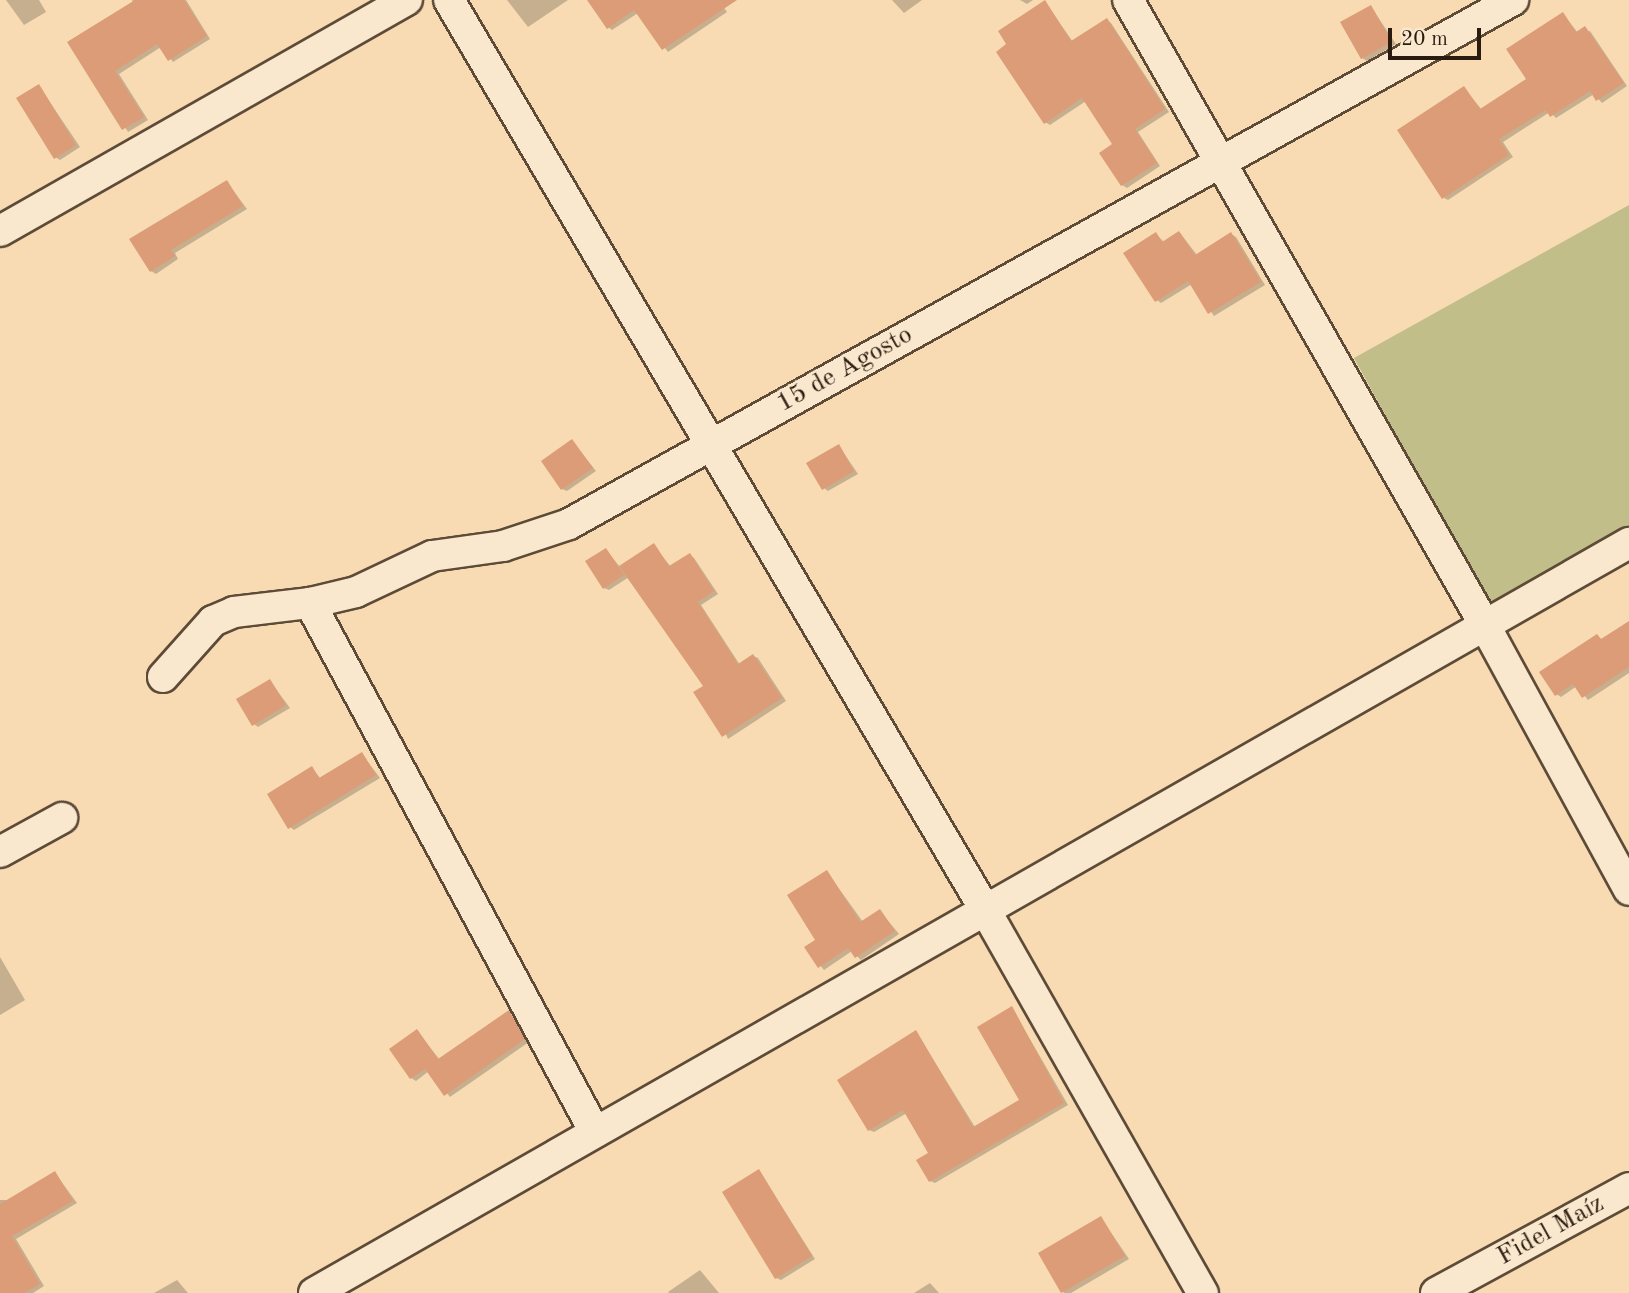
<!DOCTYPE html>
<meta charset="utf-8">
<style>
body{margin:0}
#map{position:relative;width:1629px;height:1293px;overflow:hidden;background:#f8dbb3;font-family:"Old Standard TT",serif}
div>[style]{position:absolute}
[style*='--x']{left:calc(var(--x)*1px);top:calc(var(--y)*1px);width:calc(var(--w)*1px);rotate:calc(var(--a)*1deg)}
.green>*{inset:0;background:#c2be89}
.shadow>*{inset:0;background:#0003}
.building>*{inset:0;background:#dc9c77}
.roads{filter:drop-shadow(2px 0 #5d4b38) drop-shadow(-2px 0 #5d4b38) drop-shadow(0 2px #5d4b38) drop-shadow(0 -2px #5d4b38)}
.minor>*{height:30px;margin:-15px;padding:0 15px;transform-origin:15px;border-radius:15px;background:#fae8ce}
span{translate:-50% -50%;white-space:nowrap;text-align:center;line-height:1.15;-webkit-text-stroke:5px #fae8ce;paint-order:stroke}
.street-label{font-size:26px;color:#291b0f}
.scale{position:absolute;left:1388px;top:28px;width:93px;height:32px;box-sizing:border-box;border:4px solid #291b0f;border-top:0;padding-left:9px;font-size:21px;line-height:24px;white-space:nowrap;color:#291b0f;-webkit-text-stroke:5px #fae8ce;paint-order:stroke}
</style>
<div id="map">
<div class="green">
<div style="clip-path:polygon(1629px 205px,1629px 533px,1491px 608px,1354px 358px)"></div>
</div>
<div class="shadow">
<div style="clip-path:polygon(6px 0,39px 0,46px 12px,24px 25px)"></div>
<div style="clip-path:polygon(132px 0,186px 0,210px 39px,173px 62px,161px 47px,119px 74px,148px 120px,128px 132px,70px 42px,133px 3px)"></div>
<div style="clip-path:polygon(507px 0,568px 0,528px 27px)"></div>
<div style="clip-path:polygon(596px 0,719px 0,727px 12px,668px 52px,638px 13px,612px 30px,608px 27px)"></div>
<div style="clip-path:polygon(892px 0,922px 0,904px 13px)"></div>
<div style="clip-path:polygon(1020px 0,1033px 0,1027px 4px)"></div>
<div style="clip-path:polygon(1045px 2px,1073px 42px,1107px 20px,1111px 23px,1169px 112px,1138px 132px,1160px 166px,1127px 188px,1122px 185px,1115px 144px,1086px 101px,1050px 125px,1045px 122px,1009px 45px)"></div>
<div style="clip-path:polygon(1371px 7px,1396px 44px,1367px 61px,1362px 58px)"></div>
<div style="clip-path:polygon(1563px 14px,1578px 33px,1590px 31px,1627px 86px,1602px 103px,1594px 94px,1556px 118px,1550px 112px,1503px 142px,1513px 157px,1448px 200px,1444px 198px,1464px 88px,1482px 110px,1528px 79px)"></div>
<div style="clip-path:polygon(39px 86px,80px 147px,60px 160px,55px 157px)"></div>
<div style="clip-path:polygon(227px 182px,247px 209px,175px 253px,178px 259px,156px 274px,151px 271px)"></div>
<div style="clip-path:polygon(1180px 233px,1197px 255px,1231px 234px,1236px 237px,1265px 285px,1214px 316px,1192px 284px,1161px 303px,1157px 300px,1156px 234px,1165px 243px)"></div>
<div style="clip-path:polygon(572px 441px,596px 471px,567px 491px,562px 489px)"></div>
<div style="clip-path:polygon(839px 446px,858px 474px,828px 491px,824px 488px)"></div>
<div style="clip-path:polygon(654px 546px,671px 567px,690px 555px,694px 558px,718px 594px,701px 605px,740px 665px,753px 656px,758px 658px,786px 701px,728px 739px,705px 687px,629px 577px,609px 590px,604px 588px,606px 550px,620px 567px)"></div>
<div style="clip-path:polygon(1629px 623px,1629px 673px,1588px 700px,1577px 686px,1561px 697px,1556px 694px,1597px 636px,1603px 640px)"></div>
<div style="clip-path:polygon(270px 681px,290px 708px,258px 727px,254px 724px)"></div>
<div style="clip-path:polygon(362px 754px,380px 778px,294px 830px,290px 827px,312px 768px,321px 779px)"></div>
<div style="clip-path:polygon(827px 872px,863px 922px,880px 911px,899px 934px,861px 960px,852px 951px,824px 970px,806px 948px,818px 940px)"></div>
<div style="clip-path:polygon(0 957px,25px 1000px,0 1015px)"></div>
<div style="clip-path:polygon(1012px 1008px,1068px 1105px,935px 1183px,930px 1181px,930px 1154px,907px 1113px,874px 1132px,869px 1130px,916px 1032px,975px 1127px,1021px 1100px)"></div>
<div style="clip-path:polygon(509px 1012px,529px 1042px,450px 1097px,429px 1071px,416px 1081px,411px 1078px,417px 1031px,440px 1060px)"></div>
<div style="clip-path:polygon(759px 1171px,815px 1259px,781px 1280px,776px 1278px)"></div>
<div style="clip-path:polygon(55px 1173px,77px 1203px,16px 1239px,44px 1286px,33px 1293px,0 1293px,0 1200px,10px 1200px)"></div>
<div style="clip-path:polygon(1101px 1218px,1129px 1259px,1071px 1293px,1064px 1293px,1040px 1254px)"></div>
<div style="clip-path:polygon(700px 1270px,719px 1293px,669px 1293px,668px 1292px)"></div>
<div style="clip-path:polygon(177px 1280px,188px 1293px,154px 1293px)"></div>
<div style="clip-path:polygon(930px 1283px,939px 1293px,914px 1293px)"></div>
</div>
<div class="building">
<div style="clip-path:polygon(135px 0,184px 0,207px 36px,168px 61px,157px 44px,115px 71px,144px 117px,122px 130px,67px 42px)"></div>
<div style="clip-path:polygon(587px 0,737px 0,662px 50px,634px 10px,607px 29px)"></div>
<div style="clip-path:polygon(1045px 0,1071px 41px,1107px 18px,1165px 109px,1135px 129px,1157px 163px,1121px 186px,1099px 153px,1112px 144px,1082px 98px,1044px 124px,996px 52px,1006px 44px,998px 31px)"></div>
<div style="clip-path:polygon(1371px 5px,1392px 42px,1361px 59px,1340px 22px)"></div>
<div style="clip-path:polygon(1563px 12px,1576px 32px,1585px 26px,1624px 83px,1596px 101px,1590px 91px,1550px 117px,1546px 110px,1499px 139px,1509px 155px,1442px 199px,1397px 130px,1464px 86px,1480px 109px,1526px 79px,1506px 49px)"></div>
<div style="clip-path:polygon(39px 84px,76px 145px,54px 159px,16px 98px)"></div>
<div style="clip-path:polygon(227px 180px,243px 206px,171px 250px,175px 256px,150px 272px,129px 239px)"></div>
<div style="clip-path:polygon(1179px 231px,1195px 255px,1231px 232px,1261px 282px,1208px 314px,1188px 281px,1155px 302px,1123px 253px,1156px 232px,1162px 242px)"></div>
<div style="clip-path:polygon(572px 439px,593px 468px,561px 490px,541px 461px)"></div>
<div style="clip-path:polygon(839px 444px,854px 471px,822px 490px,806px 463px)"></div>
<div style="clip-path:polygon(654px 543px,669px 566px,690px 553px,714px 591px,698px 602px,738px 664px,753px 654px,782px 698px,722px 737px,693px 692px,703px 686px,619px 566px)"></div>
<div style="clip-path:polygon(606px 548px,624px 575px,603px 589px,585px 561px)"></div>
<div style="clip-path:polygon(1629px 621px,1629px 667px,1582px 698px,1573px 684px,1555px 696px,1539px 672px,1597px 634px,1601px 639px)"></div>
<div style="clip-path:polygon(270px 679px,286px 705px,252px 726px,236px 699px)"></div>
<div style="clip-path:polygon(362px 752px,376px 775px,288px 829px,267px 794px,312px 766px,319px 778px)"></div>
<div style="clip-path:polygon(827px 870px,860px 922px,880px 909px,895px 931px,855px 958px,848px 948px,818px 968px,804px 947px,815px 940px,787px 895px)"></div>
<div style="clip-path:polygon(1012px 1006px,1064px 1103px,929px 1182px,916px 1160px,928px 1153px,903px 1110px,868px 1131px,837px 1080px,916px 1030px,973px 1127px,1019px 1100px,977px 1027px)"></div>
<div style="clip-path:polygon(509px 1010px,525px 1039px,444px 1096px,425px 1069px,410px 1079px,389px 1049px,417px 1029px,438px 1059px)"></div>
<div style="clip-path:polygon(759px 1169px,812px 1256px,775px 1279px,722px 1192px)"></div>
<div style="clip-path:polygon(55px 1171px,73px 1201px,12px 1236px,40px 1284px,24px 1293px,0 1293px,0 1204px)"></div>
<div style="clip-path:polygon(1101px 1216px,1125px 1256px,1061px 1293px,1038px 1253px)"></div>
</div>
<div class="roads">
<div class="minor">
<div style="--x:449;--y:0;--w:1054;--a:59.49"></div>
<div style="--x:984;--y:908;--w:443;--a:60.4"></div>
<div style="--x:1128;--y:0;--w:716;--a:60.28"></div>
<div style="--x:1483;--y:622;--w:305;--a:61.4"></div>
<div style="--x:0;--y:231;--w:468;--a:-29.6"></div>
<div style="--x:310;--y:603;--w:601;--a:61.69"></div>
<div style="--x:163;--y:677;--w:75;--a:-48.2"></div>
<div style="--x:213;--y:621;--w:23;--a:-23"></div>
<div style="--x:234;--y:612;--w:77;--a:-6.8"></div>
<div style="--x:310;--y:603;--w:47;--a:-13.4"></div>
<div style="--x:356;--y:592;--w:84;--a:-25.3"></div>
<div style="--x:432;--y:556;--w:72;--a:-8"></div>
<div style="--x:503;--y:546;--w:70;--a:-18.4"></div>
<div style="--x:569;--y:524;--w:1080;--a:-29.03"></div>
<div style="--x:0;--y:852;--w:71;--a:-28.7"></div>
<div style="--x:314;--y:1293;--w:1514;--a:-29.7"></div>
<div style="--x:1436;--y:1293;--w:220;--a:-28.5"></div>
</div>
</div>
<div class="street-label">
<span style="left:845px;top:370px;rotate:-29deg">15 de Agosto</span>
<span style="left:1551px;top:1231px;rotate:-29deg">Fidel Maíz</span>
</div>
<div class="scale">20 m</div>
</div>
